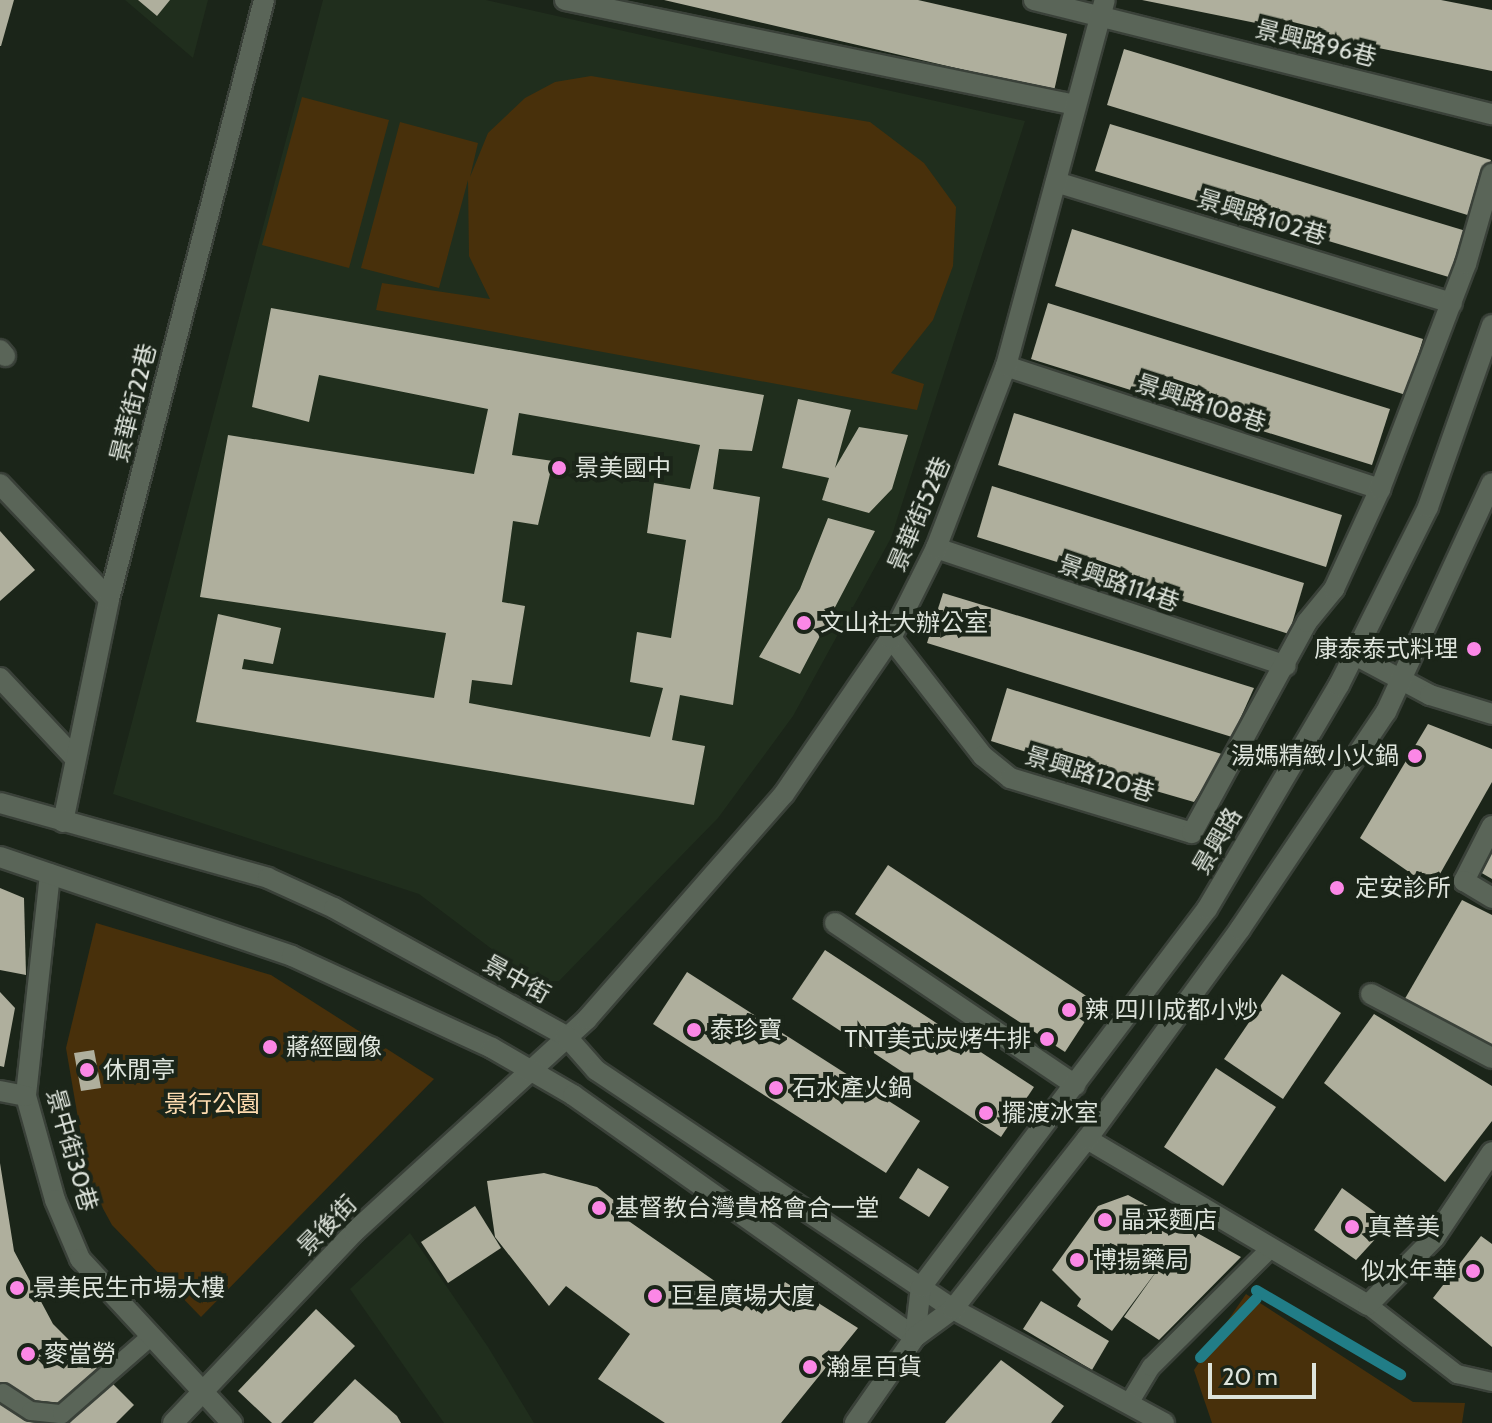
<!DOCTYPE html>
<meta charset="utf-8">
<style>
body{margin:0}
#map{position:relative;width:1492px;height:1423px;overflow:hidden;background:#1b2519;font-family:Cabin,"Noto Sans TC",sans-serif}
div>[style]{position:absolute}
[style*='--x']{left:calc(var(--x)*1px);top:calc(var(--y)*1px);width:calc(var(--w)*1px);rotate:calc(var(--a)*1deg)}
.built>*{inset:0;background:#202e1d}
.green>*{inset:0;background:#48300b}
.stream>*{height:11px;margin:-5.5px;padding:0 5.5px;transform-origin:5.5px;border-radius:5.5px;background:#217d87}
.building>*{inset:0;background:#afaf9d}
.roads{filter:drop-shadow(2px 0 #3a4139) drop-shadow(-2px 0 #3a4139) drop-shadow(0 2px #3a4139) drop-shadow(0 -2px #3a4139)}
.service>*{height:18px;margin:-9px;padding:0 9px;transform-origin:9px;border-radius:9px;background:#5a6558}
.minor>*{height:20px;margin:-10px;padding:0 10px;transform-origin:10px;border-radius:10px;background:#5a6558}
.tertiary>*{height:20px;margin:-10px;padding:0 10px;transform-origin:10px;border-radius:10px;background:#5a6558}
.dots>*{width:22px;height:22px;translate:-50% -50%;box-sizing:border-box;border:4px solid #1b2519;border-radius:50%}
span{translate:-50% -50%;white-space:nowrap;text-align:center;line-height:1.15;-webkit-text-stroke:8px #1b2519;paint-order:stroke}
.street-label{font-size:24px;color:#dee4dc}
.poi-label{font-size:24px;color:#dee4dc}
.left{translate:0 -50%;text-align:left}
.right{translate:-100% -50%;text-align:right}
.park-label{font-size:24px;color:#ffddb1}
.scale{position:absolute;left:1208px;top:1363px;width:108px;height:36px;box-sizing:border-box;border:4px solid #dee4dc;border-top:0;padding-left:10px;font-size:24px;line-height:28px;white-space:nowrap;color:#dee4dc;-webkit-text-stroke:6px #1b2519;paint-order:stroke}
</style>
<div id="map">
<div class="built">
<div style="clip-path:polygon(125px 0,208px 0,193px 58px)"></div>
<div style="clip-path:polygon(323px 0,486px 0,1025px 121px,891px 538px,793px 716px,718px 818px,559px 981px,534px 981px,419px 894px,113px 794px)"></div>
<div style="clip-path:polygon(410px 1233px,488px 1347px,534px 1423px,444px 1423px,350px 1289px)"></div>
</div>
<div class="green">
<div style="clip-path:polygon(591px 76px,870px 122px,924px 163px,956px 207px,953px 266px,933px 320px,891px 373px,924px 384px,917px 410px,376px 310px,382px 283px,490px 299px,469px 256px,468px 180px,439px 288px,361px 268px,400px 122px,478px 143px,470px 177px,488px 133px,525px 98px,555px 82px)"></div>
<div style="clip-path:polygon(302px 97px,389px 120px,349px 268px,262px 245px)"></div>
<div style="clip-path:polygon(96px 923px,271px 975px,434px 1079px,201px 1317px,112px 1225px,89px 1183px,66px 1048px)"></div>
<div style="clip-path:polygon(1246px 1294px,1413px 1402px,1465px 1403px,1462px 1423px,1212px 1423px,1194px 1370px)"></div>
</div>
<div class="stream">
<div style="--x:1256;--y:1290;--w:167;--a:30.3"></div>
<div style="--x:1200;--y:1357;--w:81;--a:-46.5"></div>
</div>
<div class="building">
<div style="clip-path:polygon(0 0,14px 0,1px 46px,0 46px)"></div>
<div style="clip-path:polygon(138px 0,170px 0,157px 16px)"></div>
<div style="clip-path:polygon(664px 0,918px 0,1067px 34px,1054px 91px)"></div>
<div style="clip-path:polygon(1142px 0,1441px 0,1492px 10px,1492px 71px)"></div>
<div style="clip-path:polygon(1124px 49px,1491px 160px,1474px 217px,1107px 105px)"></div>
<div style="clip-path:polygon(1110px 124px,1466px 231px,1452px 278px,1095px 171px)"></div>
<div style="clip-path:polygon(1072px 229px,1423px 339px,1406px 395px,1055px 286px)"></div>
<div style="clip-path:polygon(1048px 303px,1390px 409px,1372px 465px,1031px 359px)"></div>
<div style="clip-path:polygon(evenodd,271px 308px,764px 395px,752px 451px,719px 449px,713px 489px,760px 497px,733px 705px,680px 695px,672px 740px,705px 746px,694px 805px,196px 722px,218px 614px,281px 628px,273px 664px,244px 659px,242px 669px,434px 698px,446px 633px,200px 597px,228px 435px,474px 474px,488px 409px,319px 375px,309px 422px,252px 407px,271px 308px,519px 413px,700px 445px,690px 489px,654px 483px,647px 533px,686px 540px,671px 638px,637px 632px,630px 682px,663px 688px,650px 737px,469px 703px,472px 680px,512px 685px,525px 606px,502px 602px,513px 521px,538px 525px,553px 461px,512px 455px,519px 413px)"></div>
<div style="clip-path:polygon(798px 399px,851px 410px,835px 468px,859px 427px,908px 435px,892px 489px,869px 513px,822px 500px,829px 478px,782px 468px)"></div>
<div style="clip-path:polygon(1014px 413px,1342px 515px,1326px 567px,998px 465px)"></div>
<div style="clip-path:polygon(992px 486px,1304px 583px,1289px 634px,977px 537px)"></div>
<div style="clip-path:polygon(828px 518px,875px 531px,800px 674px,759px 657px,800px 589px)"></div>
<div style="clip-path:polygon(0 531px,35px 570px,0 601px)"></div>
<div style="clip-path:polygon(943px 593px,1138px 652px,1254px 688px,1232px 737px,927px 643px)"></div>
<div style="clip-path:polygon(1007px 688px,1225px 755px,1194px 802px,1097px 774px,991px 741px)"></div>
<div style="clip-path:polygon(1428px 724px,1492px 749px,1492px 782px,1432px 888px,1360px 838px)"></div>
<div style="clip-path:polygon(1492px 849px,1492px 879px,1480px 872px)"></div>
<div style="clip-path:polygon(888px 865px,1097px 1003px,1065px 1052px,855px 914px)"></div>
<div style="clip-path:polygon(0 888px,24px 898px,26px 975px,0 970px)"></div>
<div style="clip-path:polygon(1462px 900px,1492px 915px,1492px 1049px,1403px 1002px)"></div>
<div style="clip-path:polygon(825px 950px,1034px 1087px,1001px 1137px,792px 999px)"></div>
<div style="clip-path:polygon(687px 972px,920px 1121px,886px 1173px,653px 1024px)"></div>
<div style="clip-path:polygon(1282px 974px,1341px 1013px,1283px 1099px,1224px 1059px)"></div>
<div style="clip-path:polygon(0 992px,15px 1008px,4px 1067px,0 1066px)"></div>
<div style="clip-path:polygon(1374px 1014px,1492px 1086px,1492px 1121px,1445px 1182px,1324px 1083px)"></div>
<div style="clip-path:polygon(94px 1050px,101px 1088px,81px 1091px,74px 1053px)"></div>
<div style="clip-path:polygon(1216px 1068px,1276px 1107px,1223px 1186px,1164px 1147px)"></div>
<div style="clip-path:polygon(0 1163px,14px 1251px,53px 1324px,134px 1405px,116px 1423px,0 1423px)"></div>
<div style="clip-path:polygon(918px 1168px,949px 1187px,929px 1217px,899px 1198px)"></div>
<div style="clip-path:polygon(544px 1173px,597px 1187px,625px 1209px,620px 1215px,762px 1314px,785px 1282px,858px 1328px,781px 1423px,665px 1423px,598px 1379px,630px 1334px,566px 1286px,549px 1306px,495px 1237px,487px 1181px)"></div>
<div style="clip-path:polygon(1342px 1188px,1390px 1223px,1356px 1260px,1314px 1230px)"></div>
<div style="clip-path:polygon(1128px 1195px,1241px 1257px,1159px 1340px,1124px 1317px,1161px 1265px,1112px 1331px,1077px 1306px,1081px 1299px,1052px 1270px,1098px 1206px)"></div>
<div style="clip-path:polygon(475px 1206px,501px 1248px,448px 1283px,421px 1242px)"></div>
<div style="clip-path:polygon(1481px 1236px,1492px 1244px,1492px 1347px,1433px 1298px)"></div>
<div style="clip-path:polygon(1041px 1301px,1109px 1341px,1092px 1370px,1023px 1329px)"></div>
<div style="clip-path:polygon(316px 1309px,355px 1346px,281px 1423px,272px 1423px,238px 1391px)"></div>
<div style="clip-path:polygon(1001px 1360px,1064px 1406px,1051px 1423px,945px 1423px)"></div>
<div style="clip-path:polygon(355px 1379px,397px 1416px,401px 1423px,313px 1423px)"></div>
</div>
<div class="roads">
<div class="service">
<div style="--x:1368;--y:1305;--w:113;--a:37.8"></div>
<div style="--x:1457;--y:1374;--w:36;--a:13"></div>
<div style="--x:3;--y:1393;--w:33;--a:33"></div>
<div style="--x:31;--y:1411;--w:31;--a:6"></div>
<div style="--x:62;--y:1414;--w:116;--a:-41.1"></div>
<div style="--x:1131;--y:1400;--w:39;--a:-59"></div>
<div style="--x:1151;--y:1367;--w:168;--a:-44.8"></div>
</div>
<div class="minor">
<div style="--x:565;--y:0;--w:521;--a:11.63"></div>
<div style="--x:1034;--y:0;--w:472;--a:14"></div>
<div style="--x:1056;--y:182;--w:414;--a:17"></div>
<div style="--x:0;--y:350;--w:8;--a:50"></div>
<div style="--x:1006;--y:366;--w:394;--a:18.2"></div>
<div style="--x:0;--y:484;--w:158;--a:46.5"></div>
<div style="--x:936;--y:548;--w:369;--a:18.6"></div>
<div style="--x:891;--y:638;--w:150;--a:52.1"></div>
<div style="--x:983;--y:756;--w:35;--a:39"></div>
<div style="--x:1010;--y:778;--w:190;--a:16.8"></div>
<div style="--x:1192;--y:833;--w:240;--a:-61.4"></div>
<div style="--x:1307;--y:622;--w:43;--a:-50.7"></div>
<div style="--x:1334;--y:589;--w:110;--a:-65.3"></div>
<div style="--x:1380;--y:489;--w:241;--a:-69.1"></div>
<div style="--x:1466;--y:264;--w:94;--a:-73.9"></div>
<div style="--x:1353;--y:654;--w:87;--a:28"></div>
<div style="--x:1430;--y:695;--w:65;--a:17"></div>
<div style="--x:0;--y:678;--w:107;--a:46.9"></div>
<div style="--x:63;--y:822;--w:228;--a:-78.3"></div>
<div style="--x:109;--y:599;--w:619;--a:-75.49"></div>
<div style="--x:1492;--y:826;--w:62;--a:117"></div>
<div style="--x:1464;--y:881;--w:33;--a:31"></div>
<div style="--x:50;--y:874;--w:223;--a:96.2"></div>
<div style="--x:26;--y:1096;--w:108;--a:74.4"></div>
<div style="--x:55;--y:1200;--w:64;--a:67"></div>
<div style="--x:80;--y:1259;--w:224;--a:47.2"></div>
<div style="--x:835;--y:923;--w:290;--a:34"></div>
<div style="--x:1371;--y:994;--w:137;--a:27.9"></div>
<div style="--x:0;--y:1091;--w:26;--a:11"></div>
<div style="--x:1087;--y:1139;--w:326;--a:30.6"></div>
<div style="--x:1368;--y:1305;--w:95;--a:-45.4"></div>
<div style="--x:1435;--y:1237;--w:102;--a:-56.2"></div>
<div style="--x:953;--y:1309;--w:240;--a:28.4"></div>
<div style="--x:173;--y:1423;--w:263;--a:-46.5"></div>
<div style="--x:354;--y:1232;--w:316;--a:-42.4"></div>
<div style="--x:587;--y:1019;--w:299;--a:-48.8"></div>
<div style="--x:784;--y:794;--w:189;--a:-55.6"></div>
<div style="--x:891;--y:638;--w:101;--a:-63.4"></div>
<div style="--x:936;--y:548;--w:195;--a:-69"></div>
<div style="--x:1006;--y:366;--w:379;--a:-74.9"></div>
</div>
<div class="tertiary">
<div style="--x:0;--y:803;--w:278;--a:15.6"></div>
<div style="--x:268;--y:878;--w:72;--a:24.4"></div>
<div style="--x:334;--y:908;--w:265;--a:28.9"></div>
<div style="--x:566;--y:1036;--w:45;--a:48.6"></div>
<div style="--x:596;--y:1070;--w:430;--a:33.8"></div>
<div style="--x:0;--y:857;--w:308;--a:18.7"></div>
<div style="--x:292;--y:956;--w:220;--a:24.7"></div>
<div style="--x:492;--y:1048;--w:94;--a:30.1"></div>
<div style="--x:573;--y:1095;--w:419;--a:35.3"></div>
<div style="--x:915;--y:1337;--w:50;--a:-83.2"></div>
<div style="--x:921;--y:1287;--w:474;--a:-52.9"></div>
<div style="--x:1207;--y:909;--w:260;--a:-59.5"></div>
<div style="--x:1339;--y:685;--w:199;--a:-63.4"></div>
<div style="--x:1428;--y:507;--w:193;--a:-70.6"></div>
<div style="--x:855;--y:1423;--w:105;--a:-55.1"></div>
<div style="--x:915;--y:1337;--w:47;--a:-36.4"></div>
<div style="--x:953;--y:1309;--w:216;--a:-51.8"></div>
<div style="--x:1087;--y:1139;--w:260;--a:-53.9"></div>
<div style="--x:1240;--y:929;--w:262;--a:-56.1"></div>
<div style="--x:1386;--y:712;--w:252;--a:-65.2"></div>
</div>
</div>
<div class="dots">
<div style="left:559px;top:468px;background:#fb87e6"></div>
<div style="left:804px;top:623px;background:#fb87e6"></div>
<div style="left:1474px;top:649px;background:#fb87e6"></div>
<div style="left:1415px;top:756px;background:#fb87e6"></div>
<div style="left:1337px;top:888px;background:#fb87e6"></div>
<div style="left:1069px;top:1010px;background:#fb87e6"></div>
<div style="left:694px;top:1030px;background:#fb87e6"></div>
<div style="left:1047px;top:1039px;background:#fb87e6"></div>
<div style="left:270px;top:1047px;background:#fb87e6"></div>
<div style="left:87px;top:1070px;background:#fb87e6"></div>
<div style="left:776px;top:1088px;background:#fb87e6"></div>
<div style="left:986px;top:1113px;background:#fb87e6"></div>
<div style="left:599px;top:1208px;background:#fb87e6"></div>
<div style="left:1105px;top:1220px;background:#fb87e6"></div>
<div style="left:1352px;top:1227px;background:#fb87e6"></div>
<div style="left:1077px;top:1260px;background:#fb87e6"></div>
<div style="left:1473px;top:1271px;background:#fb87e6"></div>
<div style="left:17px;top:1288px;background:#fb87e6"></div>
<div style="left:655px;top:1296px;background:#fb87e6"></div>
<div style="left:28px;top:1354px;background:#fb87e6"></div>
<div style="left:810px;top:1367px;background:#fb87e6"></div>
</div>
<div class="street-label">
<span style="left:1316px;top:43px;rotate:14deg">景興路96巷</span>
<span style="left:1262px;top:217px;rotate:17deg">景興路102巷</span>
<span style="left:133px;top:403px;rotate:-76deg">景華街22巷</span>
<span style="left:1201px;top:403px;rotate:18deg">景興路108巷</span>
<span style="left:919px;top:514px;rotate:-67deg">景華街52巷</span>
<span style="left:1119px;top:583px;rotate:19deg">景興路114巷</span>
<span style="left:1090px;top:774px;rotate:17deg">景興路120巷</span>
<span style="left:1217px;top:841px;rotate:-60deg">景興路</span>
<span style="left:517px;top:979px;rotate:29deg">景中街</span>
<span style="left:72px;top:1150px;rotate:74deg">景中街30巷</span>
<span style="left:327px;top:1225px;rotate:-45deg">景後街</span>
</div>
<div class="poi-label">
<span class="left" style="left:575px;top:468px">景美國中</span>
<span class="left" style="left:820px;top:623px">文山社大辦公室</span>
<span class="right" style="left:1458px;top:649px">康泰泰式料理</span>
<span class="right" style="left:1399px;top:756px">湯媽精緻小火鍋</span>
<span class="left" style="left:1355px;top:888px">定安診所</span>
<span class="left" style="left:1085px;top:1010px">辣 四川成都小炒</span>
<span class="left" style="left:710px;top:1030px">泰珍寶</span>
<span class="right" style="left:1031px;top:1039px">TNT美式炭烤牛排</span>
<span class="left" style="left:286px;top:1047px">蔣經國像</span>
<span class="left" style="left:103px;top:1070px">休閒亭</span>
<span class="left" style="left:792px;top:1088px">石水產火鍋</span>
<span class="left" style="left:1002px;top:1113px">擺渡冰室</span>
<span class="left" style="left:615px;top:1208px">基督教台灣貴格會合一堂</span>
<span class="left" style="left:1121px;top:1220px">晶采麵店</span>
<span class="left" style="left:1368px;top:1227px">真善美</span>
<span class="left" style="left:1093px;top:1260px">博揚藥局</span>
<span class="right" style="left:1457px;top:1271px">似水年華</span>
<span class="left" style="left:33px;top:1288px">景美民生市場大樓</span>
<span class="left" style="left:671px;top:1296px">巨星廣場大廈</span>
<span class="left" style="left:44px;top:1354px">麥當勞</span>
<span class="left" style="left:826px;top:1367px">瀚星百貨</span>
</div>
<div class="park-label">
<span style="left:212px;top:1104px">景行公園</span>
</div>
<div class="scale">20 m</div>
</div>
